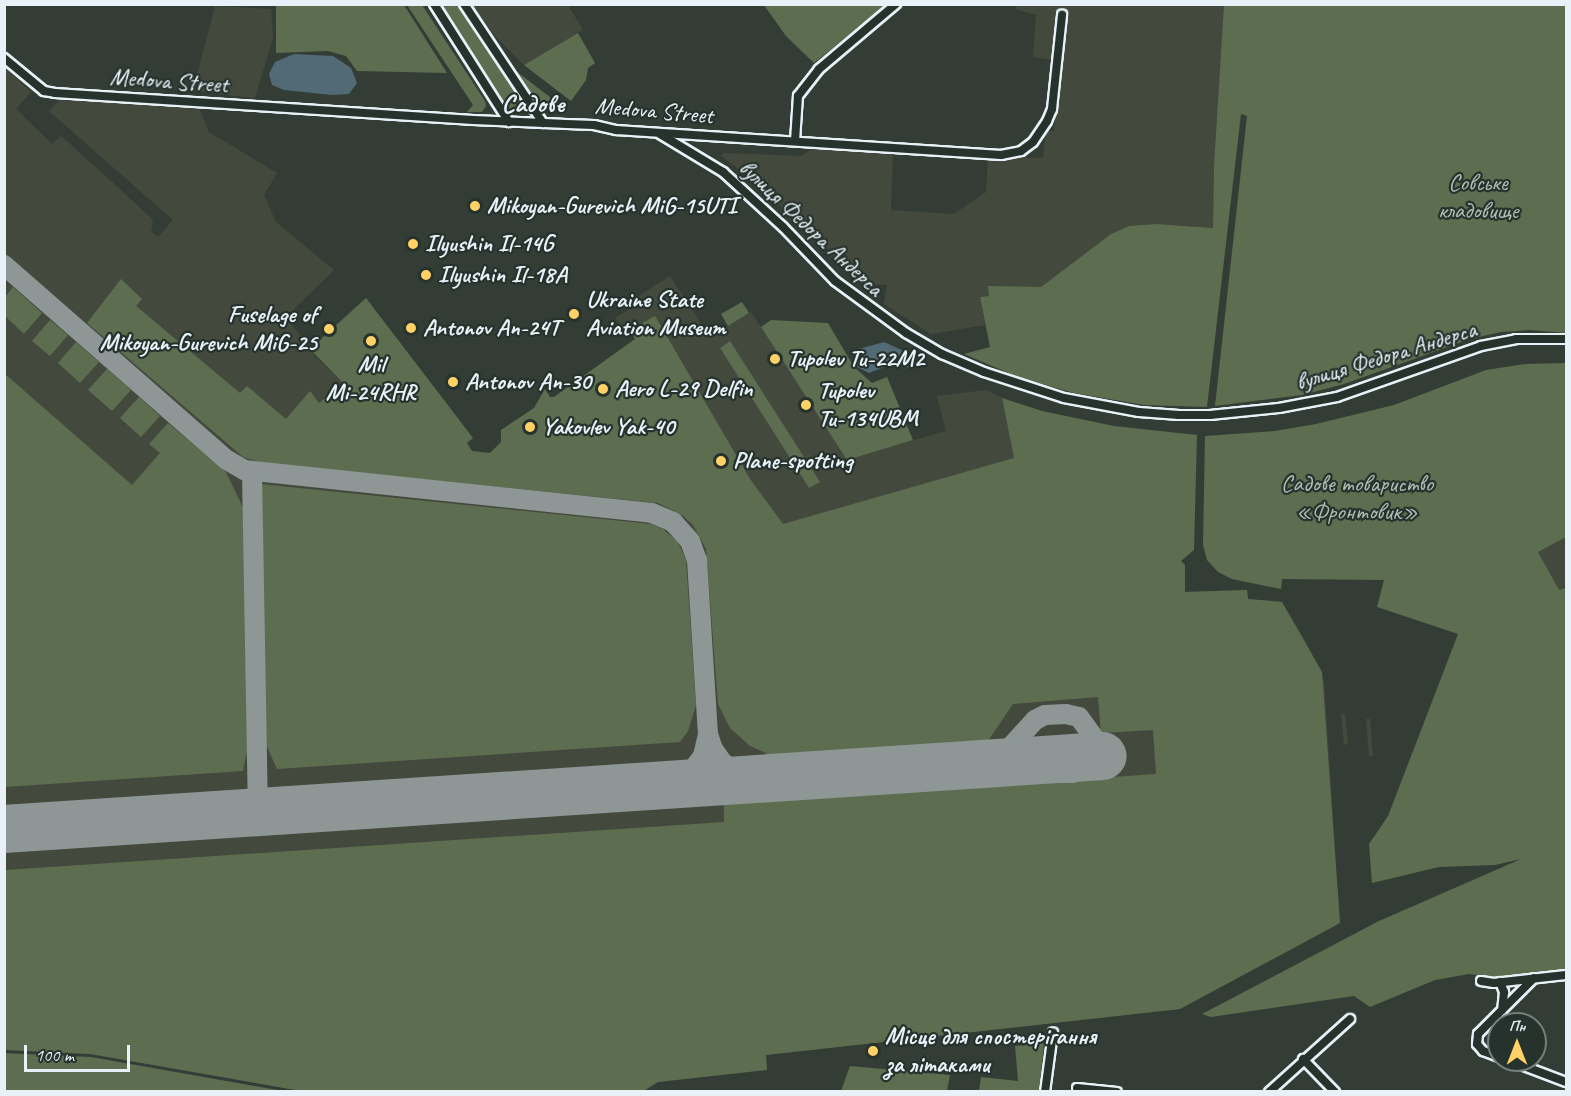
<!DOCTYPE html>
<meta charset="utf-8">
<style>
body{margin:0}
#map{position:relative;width:1571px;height:1096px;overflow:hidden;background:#343d35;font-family:Caveat,sans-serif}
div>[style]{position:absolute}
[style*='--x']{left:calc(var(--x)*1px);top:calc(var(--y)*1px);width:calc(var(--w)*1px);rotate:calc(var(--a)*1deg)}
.built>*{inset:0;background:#44493e}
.green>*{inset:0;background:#5d6e50}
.water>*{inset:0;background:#516a76}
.taxiway>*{height:20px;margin:-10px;padding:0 10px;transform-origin:10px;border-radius:10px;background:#8e9796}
.runway>*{height:48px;margin:-24px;padding:0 24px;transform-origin:24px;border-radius:24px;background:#8e9796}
.roads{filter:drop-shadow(2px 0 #e8f1f8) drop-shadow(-2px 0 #e8f1f8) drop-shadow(0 2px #e8f1f8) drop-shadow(0 -2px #e8f1f8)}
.minor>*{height:8px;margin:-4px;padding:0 4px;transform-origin:4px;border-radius:4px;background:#26332d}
.dots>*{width:16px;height:16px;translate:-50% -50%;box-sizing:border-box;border:3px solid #26332d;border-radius:50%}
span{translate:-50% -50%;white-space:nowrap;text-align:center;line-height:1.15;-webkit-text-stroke:4.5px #26332d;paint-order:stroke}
.street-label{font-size:24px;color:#e8f1f8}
.park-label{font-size:24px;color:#b0bdb5}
.poi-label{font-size:24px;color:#e8f1f8;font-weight:700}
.left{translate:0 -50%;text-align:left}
.right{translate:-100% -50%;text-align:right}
.neighbourhood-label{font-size:26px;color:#e8f1f8;font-weight:700}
.frame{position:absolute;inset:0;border:6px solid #e8f1f8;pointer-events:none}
.north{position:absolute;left:1487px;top:1012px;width:60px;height:60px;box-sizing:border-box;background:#26332d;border:2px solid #747f7e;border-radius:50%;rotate:0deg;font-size:16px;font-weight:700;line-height:24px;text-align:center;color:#e8f1f8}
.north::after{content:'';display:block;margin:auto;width:21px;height:27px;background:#ffd166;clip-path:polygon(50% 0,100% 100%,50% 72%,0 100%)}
.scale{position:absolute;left:24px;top:1045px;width:106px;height:27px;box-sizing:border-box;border:3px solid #e8f1f8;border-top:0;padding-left:8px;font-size:18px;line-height:21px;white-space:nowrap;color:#e8f1f8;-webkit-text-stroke:4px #26332d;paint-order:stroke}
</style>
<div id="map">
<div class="built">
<div style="clip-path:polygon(473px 5px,568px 5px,583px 30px,524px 65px,493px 34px)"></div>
<div style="clip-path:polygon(1017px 5px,1224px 5px,1214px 165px,1213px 228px,1156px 224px,1129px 226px,1111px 234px,1041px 287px,1005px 288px,989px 296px,980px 297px,985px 325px,931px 334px,884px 304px,887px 285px,862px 284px,754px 181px,721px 156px,724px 153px,802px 156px,814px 147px,893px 152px,891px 210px,954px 214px,986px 192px,988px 157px,1043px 158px,1046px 131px,1054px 131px,1061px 61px,1033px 57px,1036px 15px,1015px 9px)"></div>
<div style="clip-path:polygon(215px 6px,271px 9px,273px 38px,255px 98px,193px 91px)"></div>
<div style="clip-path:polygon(evenodd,5px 68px,31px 92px,16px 109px,52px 144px,61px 136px,110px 180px,150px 217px,153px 222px,151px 231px,158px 237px,173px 220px,49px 111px,60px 100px,198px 106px,209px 132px,277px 173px,264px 195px,276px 222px,334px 270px,290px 313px,289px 321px,316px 357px,343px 383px,392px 444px,572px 464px,655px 317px,626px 332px,615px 318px,633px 307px,637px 297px,670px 276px,710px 337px,751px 312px,847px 459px,946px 431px,937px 396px,986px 390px,1002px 398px,1014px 458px,1116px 563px,1183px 562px,1185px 592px,1247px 590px,1248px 599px,1282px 602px,1306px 642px,1324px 680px,1340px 923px,1180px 1009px,766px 1055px,767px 1070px,658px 1082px,643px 1092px,301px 1091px,90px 1054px,5px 1050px,5px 68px,730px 341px,819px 481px,809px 488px,720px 348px,730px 341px)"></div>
<div style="clip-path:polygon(1566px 537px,1566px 588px,1559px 591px,1538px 552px)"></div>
<div style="clip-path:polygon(1341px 714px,1345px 714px,1348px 744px,1344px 745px)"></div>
<div style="clip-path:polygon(1366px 719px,1370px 719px,1373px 756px,1369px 756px)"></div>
</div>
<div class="green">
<div style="clip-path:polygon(276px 5px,404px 5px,447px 73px,357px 71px,346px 56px,328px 51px,276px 53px)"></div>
<div style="clip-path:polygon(407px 5px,422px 5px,485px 101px,486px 106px,482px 112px,467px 112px,473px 105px)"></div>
<div style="clip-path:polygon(439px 5px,458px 5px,522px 100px,520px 110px,509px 115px)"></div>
<div style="clip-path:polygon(764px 5px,886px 5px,814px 63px,786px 36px)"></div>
<div style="clip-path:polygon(1224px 5px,1566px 5px,1566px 333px,1530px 330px,1501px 332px,1470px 339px,1344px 384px,1302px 395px,1215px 406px,1247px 116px,1241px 114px,1207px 407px,1144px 405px,1074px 393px,1018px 377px,964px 354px,990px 347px,980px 297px,989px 296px,988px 286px,1041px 287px,1111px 234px,1129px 226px,1156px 224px,1213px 228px,1214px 165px)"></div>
<div style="clip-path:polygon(578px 33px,595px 63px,588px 68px,586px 80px,571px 101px,524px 65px)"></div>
<div style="clip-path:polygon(508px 65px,559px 104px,559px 109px,554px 111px,530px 102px)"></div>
<div style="clip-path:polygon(121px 279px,142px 299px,136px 306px,240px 393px,247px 386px,286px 419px,310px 391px,319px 403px,343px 383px,310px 349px,366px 298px,473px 438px,467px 443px,472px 451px,490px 453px,501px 442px,501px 430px,534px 408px,545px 389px,550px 397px,554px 397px,635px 339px,630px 330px,655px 316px,750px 479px,783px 524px,1014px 458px,1002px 398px,1042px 411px,1114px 426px,1197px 435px,1194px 550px,1181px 561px,1185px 565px,1185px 592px,1247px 590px,1248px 599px,1282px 602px,1322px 672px,1340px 923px,1180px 1009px,766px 1055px,767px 1070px,658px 1082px,643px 1091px,301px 1091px,90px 1054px,5px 1050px,5px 870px,724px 822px,724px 804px,1156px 774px,1153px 730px,1101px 733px,1098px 697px,1013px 704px,988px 741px,770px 755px,750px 746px,730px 728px,718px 704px,706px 549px,693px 525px,682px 515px,658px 503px,263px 463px,243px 457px,87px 323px)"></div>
<div style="clip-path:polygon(13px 287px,42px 313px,24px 334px,5px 316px,5px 297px)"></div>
<div style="clip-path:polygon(742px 302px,749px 313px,728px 326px,721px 314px)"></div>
<div style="clip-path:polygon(50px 320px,68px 335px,50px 356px,32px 341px)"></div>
<div style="clip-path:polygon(771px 320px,828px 323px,854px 367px,872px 383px,887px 377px,913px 440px,847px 460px,761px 327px)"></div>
<div style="clip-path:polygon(730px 341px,820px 482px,809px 488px,720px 348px)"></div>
<div style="clip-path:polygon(76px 342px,99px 362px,80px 383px,58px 363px)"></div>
<div style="clip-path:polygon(1566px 363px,1566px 537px,1538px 552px,1559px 590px,1566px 588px,1566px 970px,1498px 977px,1469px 974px,1435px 980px,1370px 1007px,1354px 996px,1211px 1017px,1202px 1014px,1379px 921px,1521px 859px,1495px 865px,1439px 867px,1372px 883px,1369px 844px,1388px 816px,1458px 634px,1377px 607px,1384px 580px,1282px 579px,1281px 589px,1232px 579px,1218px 572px,1207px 560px,1203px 545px,1205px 436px,1275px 431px,1316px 424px,1394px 405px,1486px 370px,1525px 364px)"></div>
<div style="clip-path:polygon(107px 369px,131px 390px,112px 411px,88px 390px)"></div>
<div style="clip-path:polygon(5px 374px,132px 485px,160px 453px,149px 444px,168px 423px,226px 472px,245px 512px,249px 741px,243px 771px,5px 787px)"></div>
<div style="clip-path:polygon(139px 397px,160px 416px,141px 437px,120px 418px)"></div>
<div style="clip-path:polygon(260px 484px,651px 524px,663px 529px,678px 542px,686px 560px,696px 705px,688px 731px,680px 742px,277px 769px,264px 740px)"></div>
<div style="clip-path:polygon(1044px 1043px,1039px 1091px,979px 1091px,981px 1077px,1018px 1081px,1015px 1046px)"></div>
<div style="clip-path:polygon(4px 1053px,91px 1057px,283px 1091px,5px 1091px)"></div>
<div style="clip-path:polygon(850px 1066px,950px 1075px,947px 1091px,841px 1091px)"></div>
</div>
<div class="water">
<div style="clip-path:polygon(294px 54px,333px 56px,351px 68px,357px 83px,349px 94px,332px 95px,284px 90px,272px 85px,269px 74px,275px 62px)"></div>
<div style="clip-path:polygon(884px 342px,908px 353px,911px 368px,892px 364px,869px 373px,857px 367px,855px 350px)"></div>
</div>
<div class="taxiway">
<div style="--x:4;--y:265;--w:296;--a:41.2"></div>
<div style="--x:227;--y:460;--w:20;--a:30"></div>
<div style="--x:244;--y:470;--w:410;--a:6"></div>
<div style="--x:652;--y:513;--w:23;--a:23"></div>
<div style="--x:673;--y:522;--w:25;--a:48"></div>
<div style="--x:690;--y:541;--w:20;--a:70"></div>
<div style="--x:697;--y:560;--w:174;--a:86.4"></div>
<div style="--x:708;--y:734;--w:16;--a:72"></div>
<div style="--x:713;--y:749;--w:16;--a:55"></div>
<div style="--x:722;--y:762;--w:19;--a:36"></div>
<div style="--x:737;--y:773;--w:19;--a:16"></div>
<div style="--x:755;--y:778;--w:20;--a:0"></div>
<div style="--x:252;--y:472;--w:340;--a:89"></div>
<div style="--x:978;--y:764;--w:29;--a:-22"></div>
<div style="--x:1005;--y:753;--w:45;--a:-47.7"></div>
<div style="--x:1035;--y:720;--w:11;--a:-27"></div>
<div style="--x:1045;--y:715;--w:21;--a:-3"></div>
<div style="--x:1066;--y:714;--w:13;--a:13"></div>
<div style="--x:1079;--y:717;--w:22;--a:54"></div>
<div style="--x:1092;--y:735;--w:11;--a:80"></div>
<div style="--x:1094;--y:746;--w:14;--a:107"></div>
<div style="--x:1090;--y:759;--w:12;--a:132"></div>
<div style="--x:1082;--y:768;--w:11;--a:153"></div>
<div style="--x:1072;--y:773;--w:15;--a:180"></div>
<div style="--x:1057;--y:773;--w:23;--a:-157"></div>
<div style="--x:1036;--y:764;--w:15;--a:-169"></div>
<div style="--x:661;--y:785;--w:13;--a:-13"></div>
<div style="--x:674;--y:782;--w:20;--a:-30"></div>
<div style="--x:691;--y:772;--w:20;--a:-53"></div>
<div style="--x:703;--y:756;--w:23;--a:-77"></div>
</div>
<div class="runway">
<div style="--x:4;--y:829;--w:1101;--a:-3.8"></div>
</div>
<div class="roads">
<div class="minor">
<div style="--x:434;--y:4;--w:140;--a:57.6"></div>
<div style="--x:464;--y:4;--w:143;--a:56.4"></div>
<div style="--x:4;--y:58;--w:52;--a:39.5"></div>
<div style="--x:44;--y:91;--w:11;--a:10"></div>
<div style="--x:55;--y:93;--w:419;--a:3.7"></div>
<div style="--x:473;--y:120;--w:121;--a:2.4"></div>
<div style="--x:594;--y:125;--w:23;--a:13"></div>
<div style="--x:616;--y:130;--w:386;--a:3.7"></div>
<div style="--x:1001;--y:155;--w:20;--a:-11"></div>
<div style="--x:1021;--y:151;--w:15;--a:-37"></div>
<div style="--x:1033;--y:142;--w:25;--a:-56"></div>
<div style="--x:1047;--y:121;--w:13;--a:-67"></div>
<div style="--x:1052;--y:109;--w:95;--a:-83.9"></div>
<div style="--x:660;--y:134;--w:74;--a:31.1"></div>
<div style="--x:723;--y:172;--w:81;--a:42.5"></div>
<div style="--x:783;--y:227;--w:75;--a:46.1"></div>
<div style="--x:835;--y:281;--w:88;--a:36.2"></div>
<div style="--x:906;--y:333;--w:42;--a:30.3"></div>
<div style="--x:942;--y:354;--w:46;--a:23.2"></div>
<div style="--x:984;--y:372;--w:84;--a:18"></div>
<div style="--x:1064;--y:398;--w:76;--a:10.6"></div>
<div style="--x:1139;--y:412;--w:40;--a:4.3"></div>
<div style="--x:1179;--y:415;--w:31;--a:0"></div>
<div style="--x:1210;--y:415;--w:69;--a:-5.8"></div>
<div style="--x:1279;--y:408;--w:59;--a:-10.7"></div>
<div style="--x:1337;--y:397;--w:153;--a:-19.5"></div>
<div style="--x:1481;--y:346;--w:36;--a:-11"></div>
<div style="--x:1516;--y:339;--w:50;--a:0"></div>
<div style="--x:795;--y:141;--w:45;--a:-86.2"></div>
<div style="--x:798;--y:96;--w:34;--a:-52"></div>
<div style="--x:819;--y:69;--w:101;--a:-40.2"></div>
<div style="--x:1481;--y:981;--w:13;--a:9"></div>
<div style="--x:1494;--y:983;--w:72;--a:-6.3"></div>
<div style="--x:1500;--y:982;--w:11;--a:68"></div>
<div style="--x:1504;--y:992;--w:18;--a:96"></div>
<div style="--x:1499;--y:1057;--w:17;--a:-159"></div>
<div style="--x:1483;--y:1051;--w:9;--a:-131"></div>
<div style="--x:1477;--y:1044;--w:10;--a:-84"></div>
<div style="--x:1478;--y:1034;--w:79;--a:-45"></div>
<div style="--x:1303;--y:1059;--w:46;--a:45.9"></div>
<div style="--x:1508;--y:1060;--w:62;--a:20.8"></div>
<div style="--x:1077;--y:1088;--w:40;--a:5.7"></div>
<div style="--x:1045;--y:1092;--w:60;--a:-82.3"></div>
<div style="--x:1269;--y:1092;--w:109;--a:-42"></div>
</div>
</div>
<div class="dots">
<div style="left:475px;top:206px;background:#ffd166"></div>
<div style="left:413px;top:244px;background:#ffd166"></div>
<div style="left:426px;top:275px;background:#ffd166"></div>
<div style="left:574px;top:314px;background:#ffd166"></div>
<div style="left:411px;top:328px;background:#ffd166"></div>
<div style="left:329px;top:329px;background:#ffd166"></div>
<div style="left:371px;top:341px;background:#ffd166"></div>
<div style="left:775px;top:359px;background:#ffd166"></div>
<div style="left:453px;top:382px;background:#ffd166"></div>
<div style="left:603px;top:389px;background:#ffd166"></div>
<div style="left:806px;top:405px;background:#ffd166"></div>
<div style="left:530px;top:427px;background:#ffd166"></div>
<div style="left:721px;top:461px;background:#ffd166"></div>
<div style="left:873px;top:1051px;background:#ffd166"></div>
</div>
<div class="street-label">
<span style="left:169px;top:81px;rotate:4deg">Medova Street</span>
<span style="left:654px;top:111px;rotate:5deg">Medova Street</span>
<span style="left:811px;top:228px;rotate:43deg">вулиця Федора Андерса</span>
<span style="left:1386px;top:356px;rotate:-17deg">вулиця Федора Андерса</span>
</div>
<div class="park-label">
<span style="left:1478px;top:197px">Совське<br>кладовище</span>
<span style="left:1357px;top:498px">Садове товариство<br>«Фронтовик»</span>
</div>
<div class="poi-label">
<span class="left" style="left:487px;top:206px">Mikoyan-Gurevich MiG-15UTI</span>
<span class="left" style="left:425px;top:244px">Ilyushin Il-14G</span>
<span class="left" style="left:438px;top:275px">Ilyushin Il-18A</span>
<span class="left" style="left:586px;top:314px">Ukraine State<br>Aviation Museum</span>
<span class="right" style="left:317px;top:329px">Fuselage of<br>Mikoyan-Gurevich MiG-25</span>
<span class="left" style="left:423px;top:328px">Antonov An-24T</span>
<span class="left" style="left:787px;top:359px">Tupolev Tu-22M2</span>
<span style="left:371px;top:379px">Mil<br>Mi-24RHR</span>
<span class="left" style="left:465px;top:382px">Antonov An-30</span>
<span class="left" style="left:615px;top:389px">Aero L-29 Delfin</span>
<span class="left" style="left:818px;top:405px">Tupolev<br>Tu-134UBM</span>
<span class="left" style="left:542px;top:427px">Yakovlev Yak-40</span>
<span class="left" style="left:733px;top:461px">Plane-spotting</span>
<span class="left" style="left:885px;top:1051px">Місце для спостерігання<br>за літаками</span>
</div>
<div class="neighbourhood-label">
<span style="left:533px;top:104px">Садове</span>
</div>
<div class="frame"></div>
<div class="north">Пн</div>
<div class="scale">100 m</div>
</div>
